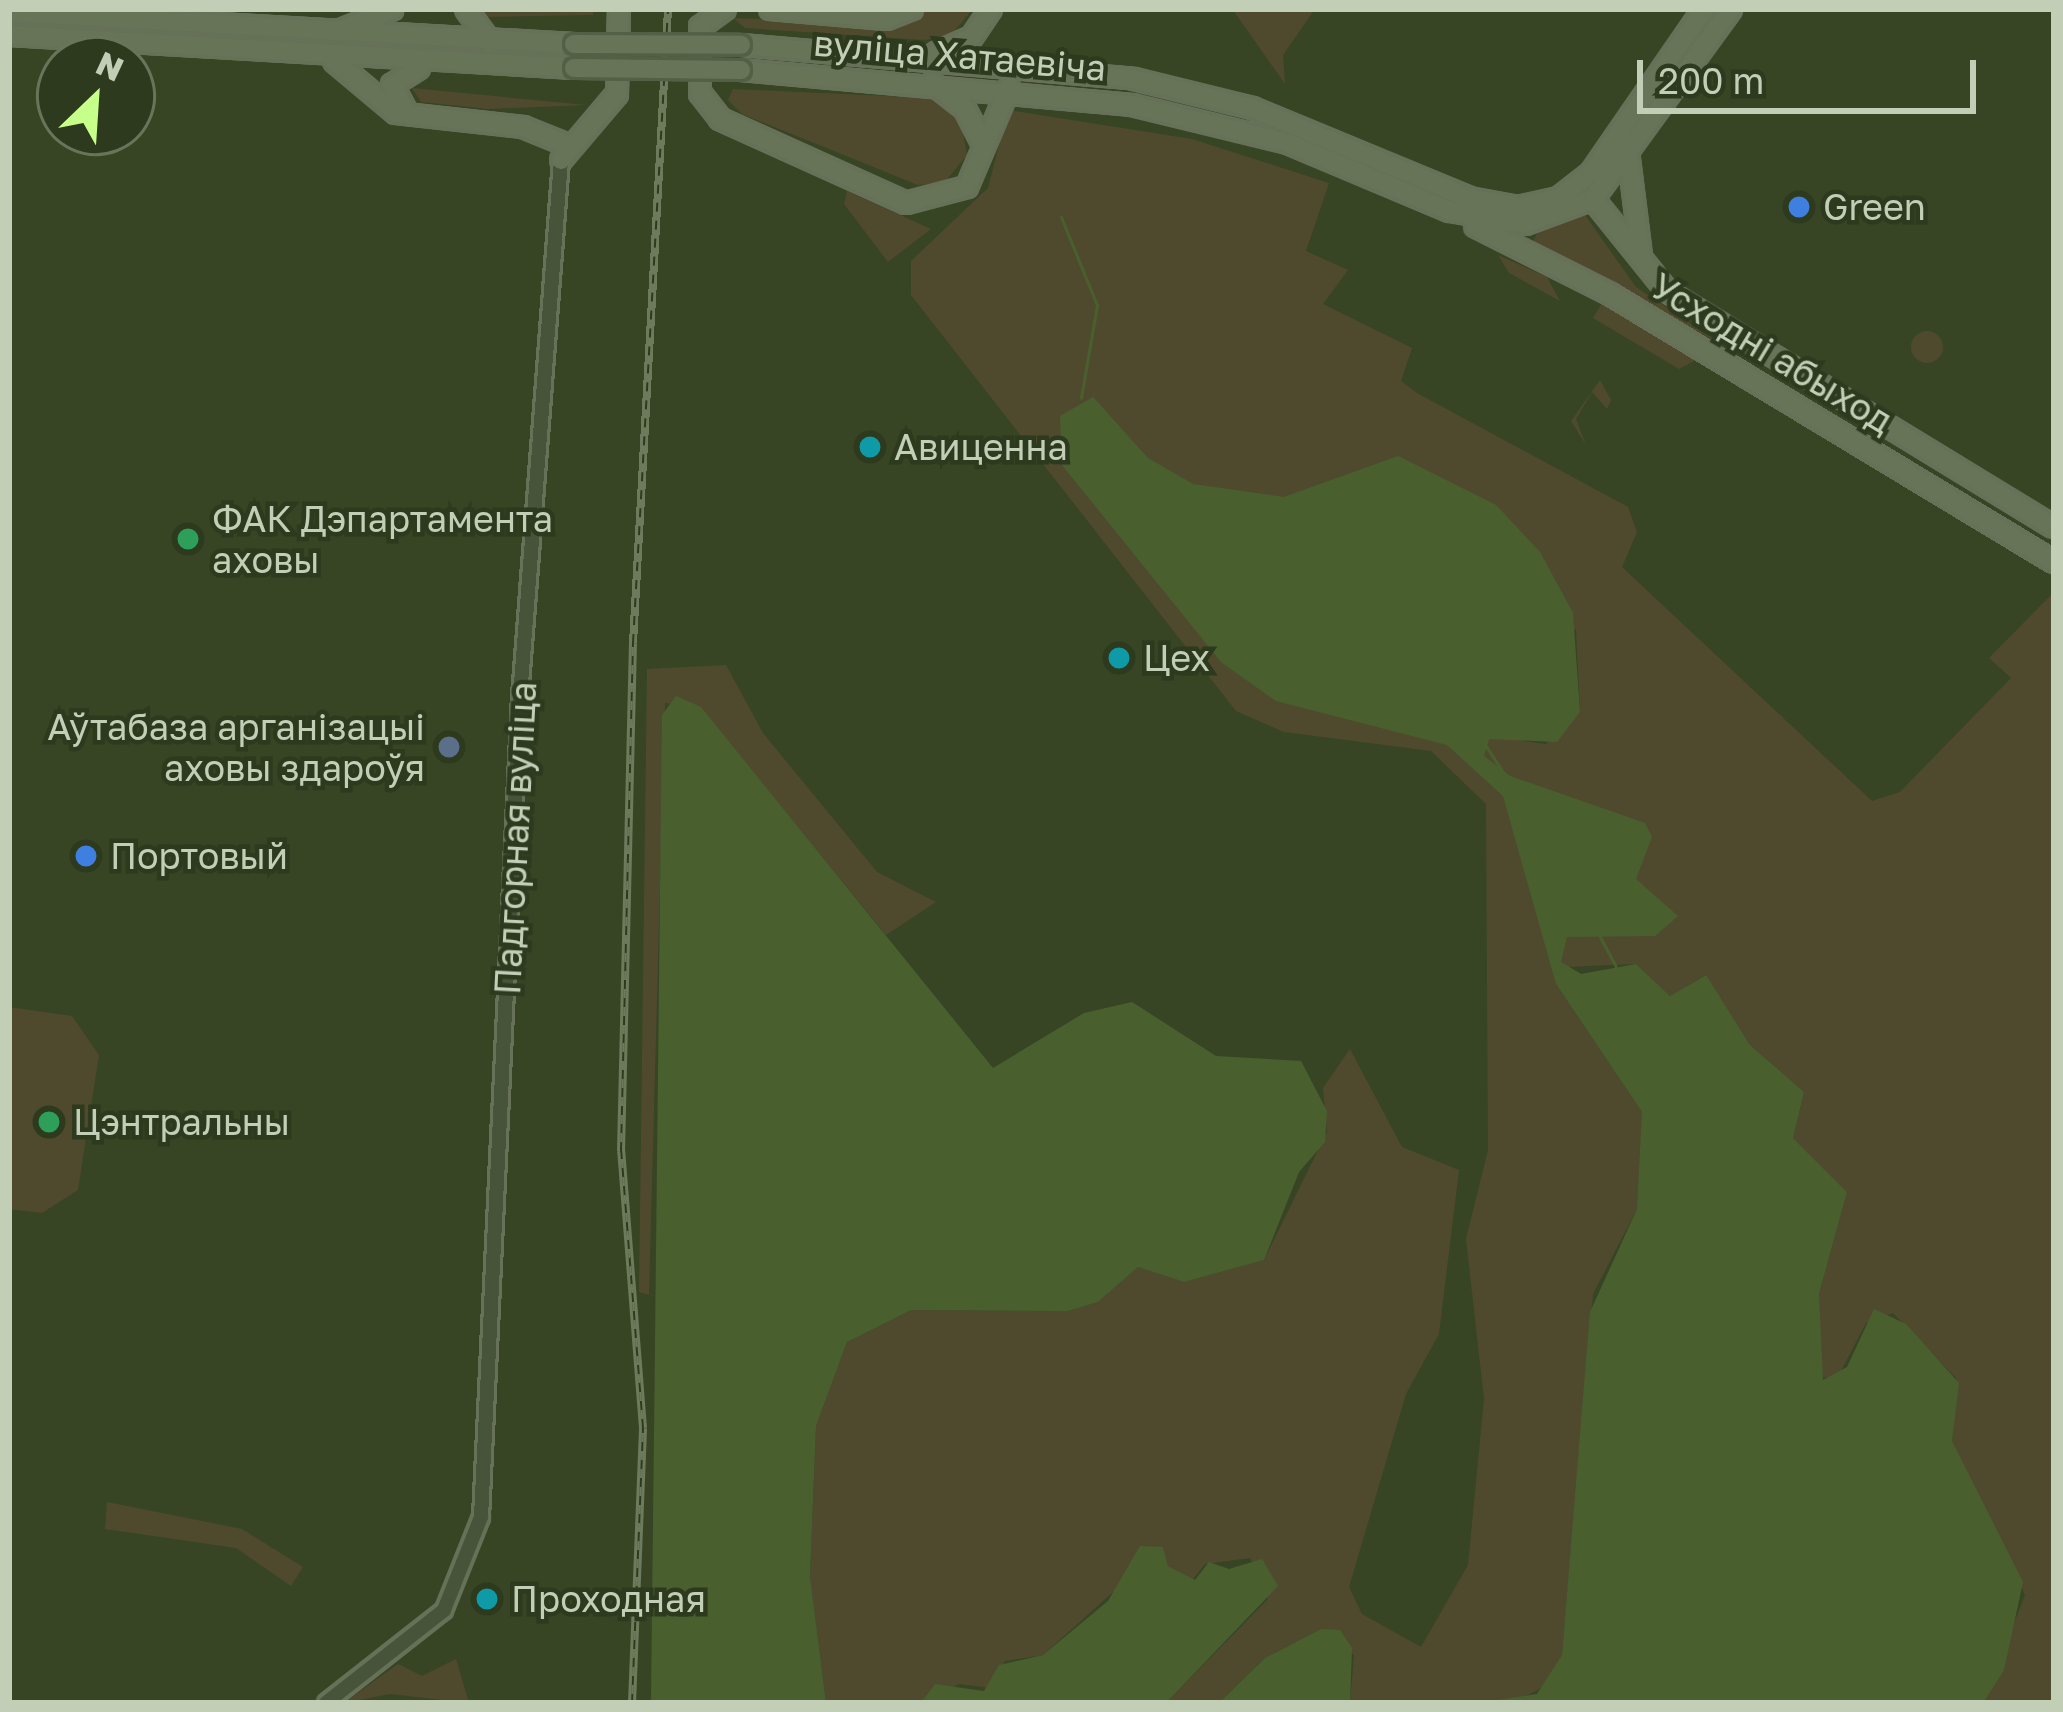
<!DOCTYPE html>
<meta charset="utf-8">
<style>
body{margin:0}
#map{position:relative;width:2063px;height:1712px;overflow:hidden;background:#374525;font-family:"Golos Text",sans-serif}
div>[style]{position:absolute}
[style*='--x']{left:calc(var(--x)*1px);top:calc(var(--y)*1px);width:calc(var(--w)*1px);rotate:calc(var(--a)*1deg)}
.green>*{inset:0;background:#4f4a2e}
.round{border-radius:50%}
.water>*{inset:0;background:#49602e}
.stream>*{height:3px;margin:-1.5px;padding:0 1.5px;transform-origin:1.5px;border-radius:1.5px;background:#49602e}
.roads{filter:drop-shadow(3px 0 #667158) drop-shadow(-3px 0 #667158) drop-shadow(0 3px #667158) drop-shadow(0 -3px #667158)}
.minor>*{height:14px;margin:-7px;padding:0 7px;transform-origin:7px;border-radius:7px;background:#48543a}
.major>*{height:18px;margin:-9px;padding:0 9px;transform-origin:9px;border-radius:9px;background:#677458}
.rail>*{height:8px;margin-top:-4px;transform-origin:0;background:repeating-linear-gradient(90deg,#2d3a1e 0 9px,#6d7b5c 0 18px);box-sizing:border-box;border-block:3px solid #6d7b5c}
.bridges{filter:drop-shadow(3px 0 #546046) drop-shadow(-3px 0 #546046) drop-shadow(0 3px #546046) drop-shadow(0 -3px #546046)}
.major-bridge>*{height:18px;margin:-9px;padding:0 9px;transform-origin:9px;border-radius:9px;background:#677458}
.dots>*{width:33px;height:33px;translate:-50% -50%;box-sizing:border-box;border:6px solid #2d3a1e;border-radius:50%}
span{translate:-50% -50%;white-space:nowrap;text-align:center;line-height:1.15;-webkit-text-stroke:9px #2d3a1e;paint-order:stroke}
.street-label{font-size:36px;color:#c3ceb7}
.poi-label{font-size:36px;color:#c3ceb7}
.left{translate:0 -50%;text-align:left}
.right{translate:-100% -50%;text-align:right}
.frame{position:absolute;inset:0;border:12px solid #c3ceb7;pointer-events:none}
.north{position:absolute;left:36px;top:36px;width:120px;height:120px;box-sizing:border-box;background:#2d3a1e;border:3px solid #69755b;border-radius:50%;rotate:25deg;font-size:33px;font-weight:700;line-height:48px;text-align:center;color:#c3ceb7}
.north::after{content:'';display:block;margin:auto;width:42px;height:54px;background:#c7ff8b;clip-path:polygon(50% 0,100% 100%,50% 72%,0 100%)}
.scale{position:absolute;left:1637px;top:60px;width:339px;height:54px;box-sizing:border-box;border:6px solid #c3ceb7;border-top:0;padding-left:15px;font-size:36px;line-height:42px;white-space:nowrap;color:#c3ceb7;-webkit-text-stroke:9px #2d3a1e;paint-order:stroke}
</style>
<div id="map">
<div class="green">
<div style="clip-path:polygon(481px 9px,593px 9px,593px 15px,486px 17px)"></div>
<div style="clip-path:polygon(921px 9px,973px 9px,950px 36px,924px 40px,745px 28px,733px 18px,906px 24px)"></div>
<div style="clip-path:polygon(1315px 9px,1283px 55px,1285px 84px,1233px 10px)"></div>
<div style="clip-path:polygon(412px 88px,586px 105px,488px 109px,421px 102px)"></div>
<div style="clip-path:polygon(733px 89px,931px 98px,961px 123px,967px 155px,944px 183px,918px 185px,742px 114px,728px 100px)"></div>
<div style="clip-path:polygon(evenodd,1008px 110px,1192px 139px,1329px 183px,1306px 251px,1348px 270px,1323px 304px,1412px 348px,1401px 381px,1417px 393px,1628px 507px,1637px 532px,1622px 567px,1872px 801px,1900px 792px,2011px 678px,1989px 658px,2054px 592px,2054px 1703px,1983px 1703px,2025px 1595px,1952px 1441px,1956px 1378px,1893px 1313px,1866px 1323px,1837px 1379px,1821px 1377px,1819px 1294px,1847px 1192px,1793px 1138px,1804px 1092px,1750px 1045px,1705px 975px,1670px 996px,1636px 964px,1566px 967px,1556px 984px,1642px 1112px,1646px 1154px,1637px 1209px,1593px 1294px,1562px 1655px,1545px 1686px,1518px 1700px,1350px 1703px,1354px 1655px,1321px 1629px,1265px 1658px,1219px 1703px,1166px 1703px,1268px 1599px,1250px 1558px,1205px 1564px,1193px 1579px,1168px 1566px,1163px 1547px,1043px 1655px,1005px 1661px,990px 1688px,959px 1684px,921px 1703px,826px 1703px,810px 1576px,816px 1426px,847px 1342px,911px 1310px,1068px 1311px,1098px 1302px,1138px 1267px,1184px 1282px,1264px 1260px,1327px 1132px,1323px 1088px,1350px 1049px,1402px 1147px,1459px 1170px,1439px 1334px,1406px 1394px,1349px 1587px,1362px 1614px,1421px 1647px,1468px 1565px,1484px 1399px,1466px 1239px,1488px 1150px,1486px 804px,1431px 751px,1284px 732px,1236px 711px,911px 295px,911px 261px,988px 188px,1008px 110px,1576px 629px,1580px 712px,1546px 744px,1468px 733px,1576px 629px)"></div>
<div style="clip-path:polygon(847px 191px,931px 229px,888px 262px,844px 204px)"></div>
<div style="clip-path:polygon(1585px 215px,1636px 287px,1723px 345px,1532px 245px,1538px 231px)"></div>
<div style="clip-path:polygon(1498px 255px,1547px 277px,1560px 301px,1509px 273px)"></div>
<div style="clip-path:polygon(1602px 303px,1696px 360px,1679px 369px,1593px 318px)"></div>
<div class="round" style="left:1911px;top:331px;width:32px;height:32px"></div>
<div style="clip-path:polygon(1600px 380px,1611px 400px,1607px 409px,1592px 392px,1576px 419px,1586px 445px,1571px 421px)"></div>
<div style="clip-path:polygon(726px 665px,763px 733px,877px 872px,936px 902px,886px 935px,700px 707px,665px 703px,649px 1295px,639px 1292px,647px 669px)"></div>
<div style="clip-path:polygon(9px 1007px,72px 1016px,99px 1055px,78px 1190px,42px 1213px,9px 1209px)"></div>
<div style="clip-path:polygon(107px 1502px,242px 1529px,303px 1567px,291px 1586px,236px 1548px,105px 1529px)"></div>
<div style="clip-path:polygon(456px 1659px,469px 1703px,390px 1694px,344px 1703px,398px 1664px,422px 1676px)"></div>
</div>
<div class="water">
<div style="clip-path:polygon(1093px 397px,1148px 458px,1193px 484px,1284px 497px,1398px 456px,1496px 505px,1540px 552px,1573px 613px,1580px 712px,1557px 742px,1489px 739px,1484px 756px,1510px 776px,1645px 823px,1652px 837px,1636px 879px,1678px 916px,1655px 936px,1567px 937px,1561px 962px,1581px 974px,1636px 964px,1670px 996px,1706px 975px,1750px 1045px,1804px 1092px,1793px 1138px,1847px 1192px,1819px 1294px,1823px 1380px,1847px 1367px,1874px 1309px,1906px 1324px,1959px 1383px,1952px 1441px,2023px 1582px,2004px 1670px,1983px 1703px,1479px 1703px,1537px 1694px,1562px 1655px,1590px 1312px,1637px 1209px,1642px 1112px,1556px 984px,1503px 796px,1447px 745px,1276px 701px,1221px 662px,1062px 465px,1060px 416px)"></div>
<div style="clip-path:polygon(676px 696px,701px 707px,993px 1068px,1084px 1013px,1132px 1002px,1216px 1056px,1301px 1061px,1327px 1111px,1325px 1142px,1299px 1172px,1264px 1260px,1184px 1282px,1138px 1267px,1098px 1302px,1068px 1311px,911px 1310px,847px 1342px,816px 1426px,810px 1576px,826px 1703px,651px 1703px,662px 715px)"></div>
<div style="clip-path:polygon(1140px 1546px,1163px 1547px,1168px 1566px,1195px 1580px,1209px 1562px,1229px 1569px,1262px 1559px,1278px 1586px,1166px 1703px,921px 1703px,935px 1684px,984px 1691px,999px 1665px,1043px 1655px,1108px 1601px)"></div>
<div style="clip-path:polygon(1321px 1629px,1340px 1630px,1352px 1648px,1350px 1703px,1219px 1703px,1265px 1658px)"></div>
</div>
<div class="stream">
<div style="--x:1061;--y:217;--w:95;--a:67.8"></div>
<div style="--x:1097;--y:305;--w:94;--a:99.8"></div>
<div style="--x:1484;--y:743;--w:38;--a:57"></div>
<div style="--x:1598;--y:933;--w:38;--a:62"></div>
</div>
<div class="roads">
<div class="minor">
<div style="--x:326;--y:1703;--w:150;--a:-38.2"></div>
<div style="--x:444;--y:1610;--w:100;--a:-68.3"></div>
<div style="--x:481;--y:1517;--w:821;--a:-87.28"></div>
<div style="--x:520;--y:697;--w:539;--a:-85.63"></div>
</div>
<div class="major">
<div style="--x:466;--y:9;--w:41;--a:54"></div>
<div style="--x:725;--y:9;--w:31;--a:144"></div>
<div style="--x:700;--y:27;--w:66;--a:90"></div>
<div style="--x:700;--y:93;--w:33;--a:52"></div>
<div style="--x:720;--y:119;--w:204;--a:24.3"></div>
<div style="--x:906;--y:203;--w:63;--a:-14.7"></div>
<div style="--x:967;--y:187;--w:108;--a:-67"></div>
<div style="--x:770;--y:9;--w:116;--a:4.9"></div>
<div style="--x:886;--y:19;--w:28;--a:-21"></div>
<div style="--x:9;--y:12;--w:566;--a:3.24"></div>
<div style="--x:336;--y:32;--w:61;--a:-22"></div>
<div style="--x:9;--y:35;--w:566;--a:3.34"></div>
<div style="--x:741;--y:45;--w:394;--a:4.9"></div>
<div style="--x:1134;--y:79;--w:122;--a:13.8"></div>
<div style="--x:1252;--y:108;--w:235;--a:22.5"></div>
<div style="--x:1469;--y:198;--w:50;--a:10.4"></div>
<div style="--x:1518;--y:207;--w:42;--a:-12.4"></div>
<div style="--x:1559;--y:198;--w:41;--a:-38"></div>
<div style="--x:1591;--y:173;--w:199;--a:-55.4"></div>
<div style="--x:936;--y:53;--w:39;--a:-24"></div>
<div style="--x:972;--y:37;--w:34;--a:-56"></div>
<div style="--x:334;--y:61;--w:81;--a:40"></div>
<div style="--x:396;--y:113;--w:128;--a:6.3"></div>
<div style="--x:523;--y:127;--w:45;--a:22"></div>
<div style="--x:741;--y:70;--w:393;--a:5.1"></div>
<div style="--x:1132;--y:105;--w:161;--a:13.7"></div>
<div style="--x:1288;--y:143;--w:176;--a:22.8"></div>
<div style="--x:1450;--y:211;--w:76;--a:9.8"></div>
<div style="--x:1525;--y:224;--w:72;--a:-20.2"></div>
<div style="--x:1593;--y:199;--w:235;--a:-54"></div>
<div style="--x:932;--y:83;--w:42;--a:38.2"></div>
<div style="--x:965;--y:109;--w:38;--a:63"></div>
<div style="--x:407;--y:113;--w:32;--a:-118"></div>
<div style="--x:392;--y:85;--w:32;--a:-32"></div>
<div style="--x:1629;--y:159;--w:98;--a:82.9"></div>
<div style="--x:561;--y:160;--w:87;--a:-49.7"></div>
<div style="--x:617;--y:94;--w:85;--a:-88.7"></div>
<div style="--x:1593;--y:199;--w:118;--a:51.2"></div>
<div style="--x:1667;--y:291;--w:453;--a:31.4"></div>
<div style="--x:1475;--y:226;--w:151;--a:26.7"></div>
<div style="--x:1610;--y:294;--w:519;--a:31.12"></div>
</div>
</div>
<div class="rail">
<div style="--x:632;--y:1703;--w:275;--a:-87.7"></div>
<div style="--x:643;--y:1428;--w:278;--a:-94.5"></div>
<div style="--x:621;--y:1151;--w:508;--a:-88.65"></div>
<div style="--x:633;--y:643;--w:635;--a:-86.84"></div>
</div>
<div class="bridges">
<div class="major-bridge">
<div style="--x:574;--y:44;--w:167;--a:0.3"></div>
<div style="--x:574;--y:68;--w:167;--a:0.7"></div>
</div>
</div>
<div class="dots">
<div style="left:1799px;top:207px;background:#3f7fe0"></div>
<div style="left:870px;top:447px;background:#0f9aa8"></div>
<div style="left:188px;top:539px;background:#2e9e5b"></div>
<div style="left:1119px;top:658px;background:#0f9aa8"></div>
<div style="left:449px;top:747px;background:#5c6f8a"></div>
<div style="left:86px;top:856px;background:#3f7fe0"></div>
<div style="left:49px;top:1122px;background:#2e9e5b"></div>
<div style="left:487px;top:1599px;background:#0f9aa8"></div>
</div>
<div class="street-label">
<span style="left:960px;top:55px;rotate:5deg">вуліца Хатаевіча</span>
<span style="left:1772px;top:353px;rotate:31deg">Усходні абыход</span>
<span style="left:515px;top:838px;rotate:-87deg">Падгорная вуліца</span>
</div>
<div class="poi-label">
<span class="left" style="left:1823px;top:207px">Green</span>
<span class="left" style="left:894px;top:447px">Авиценна</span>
<span class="left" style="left:212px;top:539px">ФАК Дэпартамента<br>аховы</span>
<span class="left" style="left:1143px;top:658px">Цех</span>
<span class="right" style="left:425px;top:747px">Аўтабаза арганізацыі<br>аховы здароўя</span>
<span class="left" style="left:110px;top:856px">Портовый</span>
<span class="left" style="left:73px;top:1122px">Цэнтральны</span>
<span class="left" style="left:511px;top:1599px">Проходная</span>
</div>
<div class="frame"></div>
<div class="north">N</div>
<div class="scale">200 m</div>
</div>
